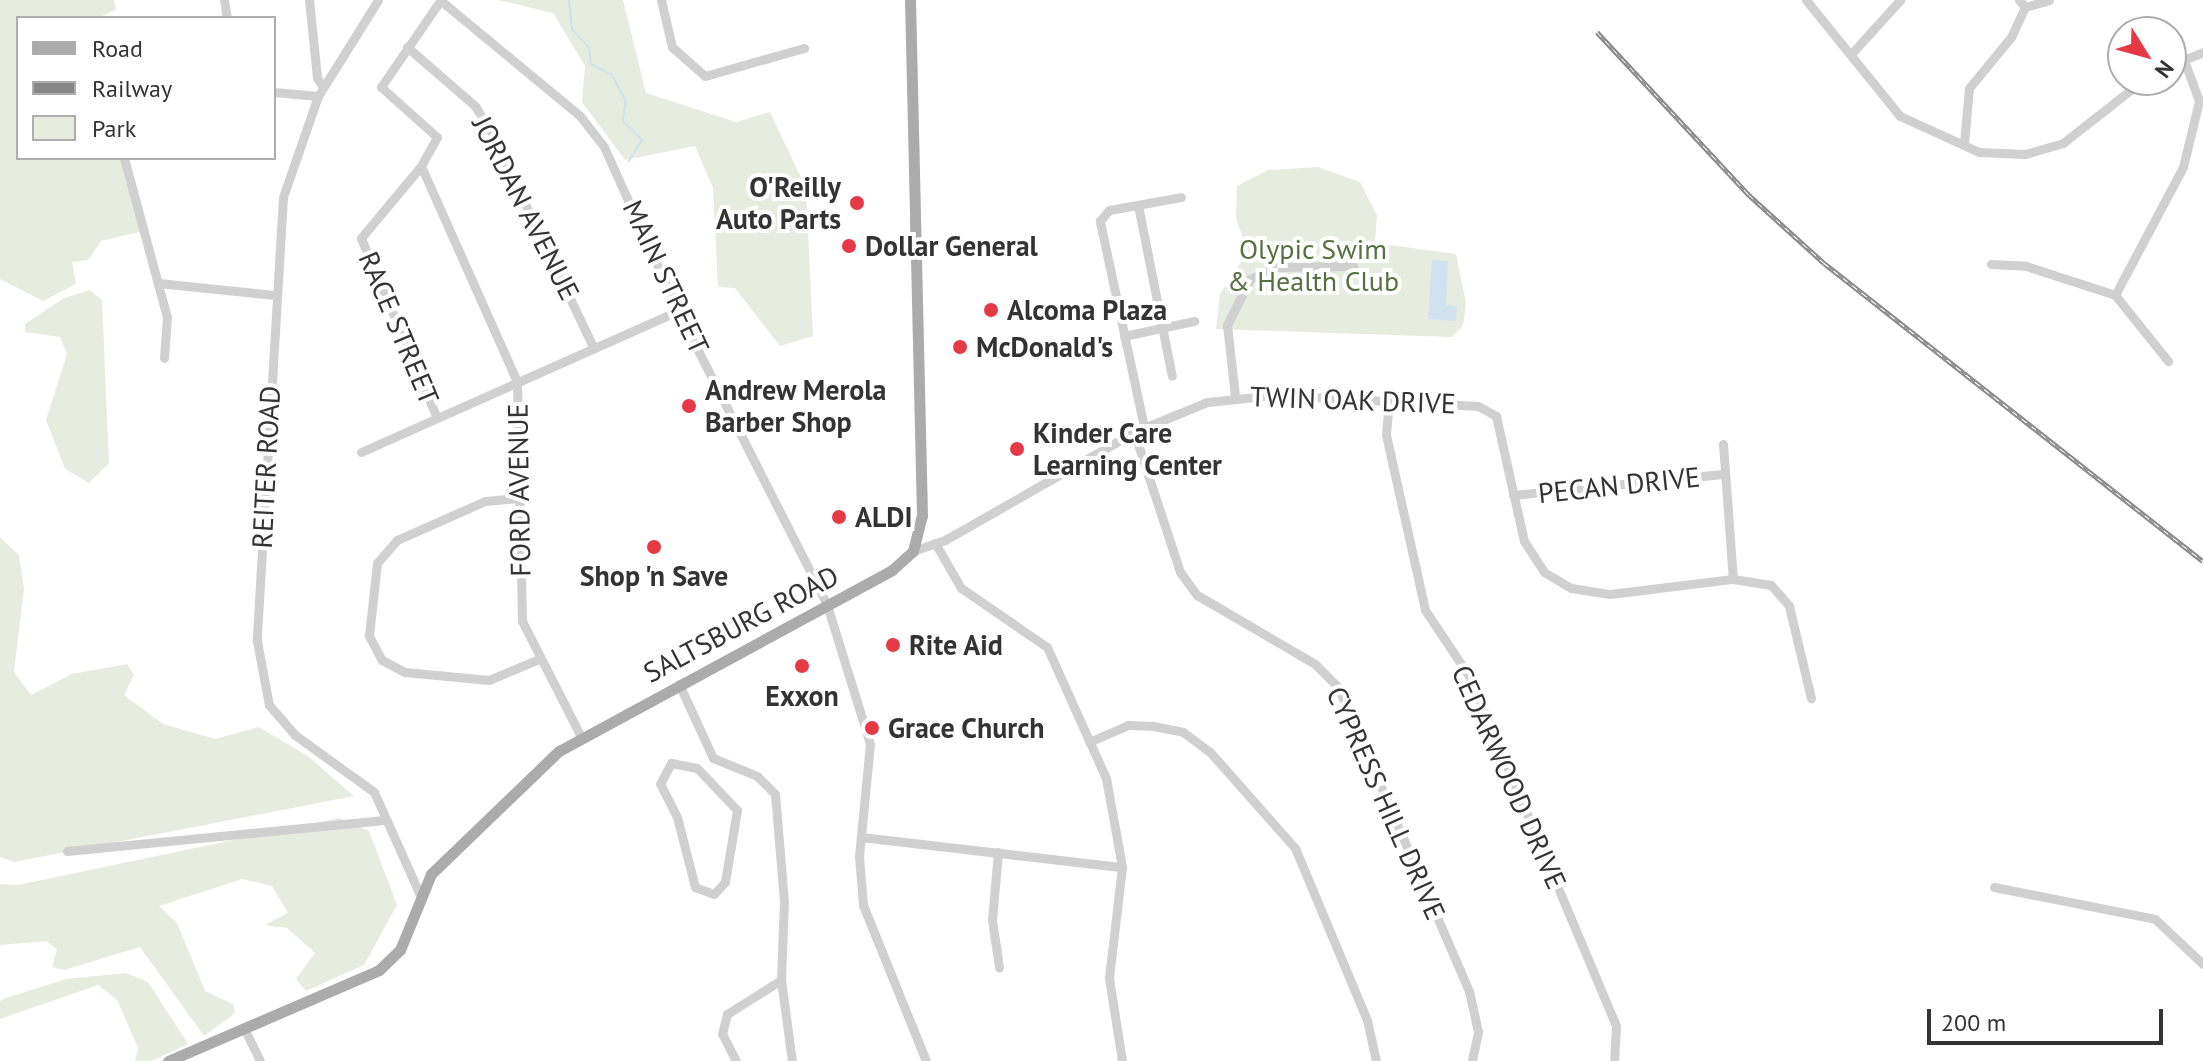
<!DOCTYPE html>
<style>
body{margin:0}
#map{position:relative;width:2203px;height:1061px;overflow:hidden;background:#fff;font-family:"PT Sans",sans-serif}
div>[style]{position:absolute}
[style*='--x']{left:calc(var(--x)*1px);top:calc(var(--y)*1px);width:calc(var(--w)*1px);rotate:calc(var(--a)*1deg)}
.green>*{inset:0;background:#e6ecdf}
.water>*{inset:0;background:#cfe2ee}
.stream>*{height:2px;margin:-1px;padding:0 1px;transform-origin:1px;border-radius:1px;background:#cfe2ee}
.minor>*{height:9px;margin:-4.5px;padding:0 4.5px;transform-origin:4.5px;border-radius:4.5px;background:#d0d0d0}
.major>*{height:11px;margin:-5.5px;padding:0 5.5px;transform-origin:5.5px;border-radius:5.5px;background:#ababab}
.rail>*{height:5px;margin-top:-2.5px;transform-origin:0;background:repeating-linear-gradient(90deg,#fff 0 6px,#888 0 12px);box-sizing:border-box;border-block:2px solid #888}
.dots>*{width:22px;height:22px;translate:-50% -50%;box-sizing:border-box;border:4px solid #fff;border-radius:50%}
span{translate:-50% -50%;white-space:nowrap;text-align:center;line-height:1.15;-webkit-text-stroke:8px #fff;paint-order:stroke}
.poi-label{font-size:28px;color:#333;font-weight:700}
.right{translate:-100% -50%;text-align:right}
.left{translate:0 -50%;text-align:left}
.street-label{font-size:28px;color:#333}
.park-label{font-size:28px;color:#56703f}
.legend{position:absolute;left:16px;top:16px;width:260px;height:144px;box-sizing:border-box;background:#fff;border:2px solid #adadad;margin:0;padding:10px 14px;list-style:none;font-size:24px;color:#333}
.legend li{display:flex;align-items:center;gap:16px;height:40px}
.legend b{width:40px;border:2px solid #adadad}
.north{position:absolute;left:2107px;top:16px;width:80px;height:80px;box-sizing:border-box;background:#fff;border:2px solid #adadad;border-radius:50%;rotate:127deg;font-size:22px;font-weight:700;line-height:32px;text-align:center;color:#333}
.north::after{content:'';display:block;margin:auto;width:28px;height:36px;background:#e63946;clip-path:polygon(50% 0,100% 100%,50% 72%,0 100%)}
.scale{position:absolute;left:1927px;top:1009px;width:236px;height:36px;box-sizing:border-box;border:4px solid #333;border-top:0;padding-left:10px;font-size:24px;line-height:28px;white-space:nowrap;color:#333;-webkit-text-stroke:6px #fff;paint-order:stroke}
</style>
<div id="map">
<div class="green">
<div style="clip-path:polygon(0 0,114px 0,116px 9px,98px 18px,18px 18px,18px 158px,123px 158px,144px 231px,101px 241px,88px 260px,72px 262px,76px 284px,43px 301px,0 279px)"></div>
<div style="clip-path:polygon(498px 0,623px 0,646px 93px,736px 122px,770px 112px,806px 188px,813px 336px,780px 346px,735px 288px,718px 287px,713px 188px,695px 146px,625px 160px,582px 102px,585px 66px,553px 13px)"></div>
<div style="clip-path:polygon(1318px 167px,1360px 182px,1377px 215px,1375px 243px,1456px 254px,1466px 303px,1463px 326px,1452px 337px,1216px 329px,1220px 294px,1248px 252px,1236px 219px,1237px 186px,1268px 170px)"></div>
<div style="clip-path:polygon(90px 290px,102px 300px,109px 463px,89px 483px,65px 469px,46px 420px,67px 354px,60px 337px,25px 332px,25px 324px,64px 298px)"></div>
<div style="clip-path:polygon(0 537px,19px 555px,24px 589px,14px 672px,31px 695px,72px 674px,127px 664px,134px 675px,124px 695px,163px 724px,215px 739px,259px 727px,309px 757px,354px 796px,14px 862px,0 857px)"></div>
<div style="clip-path:polygon(339px 818px,369px 831px,397px 905px,364px 965px,306px 991px,296px 979px,315px 953px,287px 928px,265px 925px,288px 913px,272px 886px,242px 879px,159px 906px,177px 923px,205px 991px,233px 1004px,235px 1013px,204px 1036px,140px 947px,64px 970px,52px 967px,57px 949px,46px 941px,0 945px,0 884px,18px 885px)"></div>
<div style="clip-path:polygon(126px 973px,148px 982px,188px 1044px,152px 1061px,135px 1061px,138px 1048px,117px 1000px,98px 985px,0 1019px,0 1001px,9px 997px,66px 979px)"></div>
</div>
<div class="water">
<div style="clip-path:polygon(1432px 260px,1448px 261px,1446px 305px,1457px 306px,1456px 321px,1428px 319px)"></div>
</div>
<div class="stream">
<div style="--x:569;--y:0;--w:29;--a:84"></div>
<div style="--x:572;--y:29;--w:25;--a:48"></div>
<div style="--x:589;--y:48;--w:16;--a:83"></div>
<div style="--x:591;--y:64;--w:24;--a:28"></div>
<div style="--x:612;--y:75;--w:30;--a:62"></div>
<div style="--x:626;--y:101;--w:20;--a:99"></div>
<div style="--x:623;--y:121;--w:27;--a:45"></div>
<div style="--x:642;--y:140;--w:25;--a:122"></div>
</div>
<div class="minor">
<div style="--x:224;--y:0;--w:18;--a:81"></div>
<div style="--x:309;--y:0;--w:78;--a:84.1"></div>
<div style="--x:317;--y:78;--w:11;--a:56"></div>
<div style="--x:378;--y:0;--w:113;--a:122"></div>
<div style="--x:318;--y:96;--w:107;--a:109.1"></div>
<div style="--x:283;--y:197;--w:445;--a:93.4"></div>
<div style="--x:257;--y:641;--w:65;--a:79.4"></div>
<div style="--x:269;--y:705;--w:40;--a:49"></div>
<div style="--x:295;--y:735;--w:97;--a:35.8"></div>
<div style="--x:374;--y:792;--w:113;--a:65.9"></div>
<div style="--x:440;--y:0;--w:182;--a:39.6"></div>
<div style="--x:580;--y:116;--w:39;--a:52"></div>
<div style="--x:604;--y:147;--w:180;--a:65.7"></div>
<div style="--x:678;--y:311;--w:330;--a:63.1"></div>
<div style="--x:827;--y:605;--w:145;--a:72.8"></div>
<div style="--x:870;--y:744;--w:113;--a:95.6"></div>
<div style="--x:859;--y:856;--w:49;--a:85.3"></div>
<div style="--x:863;--y:905;--w:168;--a:68"></div>
<div style="--x:661;--y:0;--w:48;--a:76.8"></div>
<div style="--x:672;--y:47;--w:44;--a:41.3"></div>
<div style="--x:705;--y:76;--w:103;--a:-15.8"></div>
<div style="--x:1806;--y:0;--w:149;--a:51"></div>
<div style="--x:1900;--y:116;--w:87;--a:24.5"></div>
<div style="--x:1979;--y:152;--w:46;--a:2.5"></div>
<div style="--x:2025;--y:154;--w:40;--a:-16"></div>
<div style="--x:2063;--y:143;--w:102;--a:-38.2"></div>
<div style="--x:2019;--y:0;--w:9;--a:49"></div>
<div style="--x:2025;--y:7;--w:25;--a:-16"></div>
<div style="--x:440;--y:1;--w:104;--a:124.5"></div>
<div style="--x:381;--y:87;--w:75;--a:41.8"></div>
<div style="--x:437;--y:137;--w:33;--a:119"></div>
<div style="--x:421;--y:166;--w:236;--a:66"></div>
<div style="--x:517;--y:382;--w:239;--a:88.8"></div>
<div style="--x:522;--y:621;--w:130;--a:63"></div>
<div style="--x:407;--y:47;--w:90;--a:40.9"></div>
<div style="--x:475;--y:106;--w:31;--a:58"></div>
<div style="--x:491;--y:132;--w:240;--a:64.6"></div>
<div style="--x:1852;--y:53;--w:72;--a:-47.8"></div>
<div style="--x:2171;--y:65;--w:35;--a:-22"></div>
<div style="--x:274;--y:92;--w:44;--a:5.2"></div>
<div style="--x:1964;--y:144;--w:56;--a:-84.9"></div>
<div style="--x:1969;--y:88;--w:66;--a:-50.5"></div>
<div style="--x:2011;--y:37;--w:33;--a:-65"></div>
<div style="--x:124;--y:158;--w:165;--a:74.9"></div>
<div style="--x:167;--y:317;--w:41;--a:94.2"></div>
<div style="--x:421;--y:166;--w:94;--a:129.8"></div>
<div style="--x:361;--y:238;--w:195;--a:67.1"></div>
<div style="--x:1138;--y:205;--w:174;--a:78.8"></div>
<div style="--x:1991;--y:264;--w:35;--a:3"></div>
<div style="--x:2026;--y:266;--w:94;--a:18"></div>
<div style="--x:158;--y:283;--w:118;--a:5.9"></div>
<div style="--x:2115;--y:295;--w:145;--a:-62"></div>
<div style="--x:2183;--y:167;--w:68;--a:-76.4"></div>
<div style="--x:2199;--y:101;--w:44;--a:-110.1"></div>
<div style="--x:2115;--y:295;--w:85;--a:51.2"></div>
<div style="--x:1124;--y:336;--w:72;--a:-12.1"></div>
<div style="--x:1235;--y:396;--w:71;--a:-96.4"></div>
<div style="--x:1227;--y:325;--w:51;--a:-63.4"></div>
<div style="--x:1250;--y:279;--w:29;--a:-25"></div>
<div style="--x:1276;--y:267;--w:77;--a:-0.7"></div>
<div style="--x:1389;--y:400;--w:35;--a:95"></div>
<div style="--x:1386;--y:435;--w:179;--a:77.4"></div>
<div style="--x:1425;--y:610;--w:79;--a:56.3"></div>
<div style="--x:1469;--y:676;--w:380;--a:67.2"></div>
<div style="--x:1616;--y:1026;--w:35;--a:93"></div>
<div style="--x:1144;--y:427;--w:211;--a:-102.1"></div>
<div style="--x:1100;--y:221;--w:14;--a:-51"></div>
<div style="--x:1109;--y:210;--w:73;--a:-10.2"></div>
<div style="--x:1134;--y:432;--w:147;--a:71.8"></div>
<div style="--x:1180;--y:572;--w:29;--a:54"></div>
<div style="--x:1197;--y:595;--w:137;--a:30.3"></div>
<div style="--x:1315;--y:664;--w:33;--a:45"></div>
<div style="--x:1338;--y:687;--w:331;--a:66.7"></div>
<div style="--x:1469;--y:991;--w:42;--a:77.6"></div>
<div style="--x:1478;--y:1032;--w:30;--a:102"></div>
<div style="--x:1723;--y:444;--w:135;--a:85.8"></div>
<div style="--x:361;--y:452;--w:347;--a:-24"></div>
<div style="--x:1513;--y:495;--w:213;--a:-5.7"></div>
<div style="--x:519;--y:498;--w:34;--a:175"></div>
<div style="--x:485;--y:501;--w:96;--a:156.1"></div>
<div style="--x:397;--y:540;--w:30;--a:131"></div>
<div style="--x:377;--y:563;--w:73;--a:96.3"></div>
<div style="--x:369;--y:636;--w:27;--a:62"></div>
<div style="--x:382;--y:660;--w:26;--a:28"></div>
<div style="--x:405;--y:672;--w:84;--a:5.4"></div>
<div style="--x:489;--y:680;--w:54;--a:-22.8"></div>
<div style="--x:935;--y:543;--w:52;--a:60"></div>
<div style="--x:961;--y:588;--w:104;--a:34.5"></div>
<div style="--x:1047;--y:647;--w:144;--a:65.8"></div>
<div style="--x:1106;--y:778;--w:90;--a:79.8"></div>
<div style="--x:1122;--y:867;--w:112;--a:96.7"></div>
<div style="--x:1109;--y:978;--w:84;--a:81.1"></div>
<div style="--x:913;--y:551;--w:34;--a:-19"></div>
<div style="--x:945;--y:540;--w:218;--a:-29.7"></div>
<div style="--x:1134;--y:432;--w:79;--a:-22.3"></div>
<div style="--x:1207;--y:402;--w:69;--a:-5.8"></div>
<div style="--x:1276;--y:395;--w:202;--a:3.1"></div>
<div style="--x:1478;--y:406;--w:21;--a:29"></div>
<div style="--x:1496;--y:416;--w:128;--a:77.4"></div>
<div style="--x:1524;--y:541;--w:37;--a:57"></div>
<div style="--x:1544;--y:572;--w:31;--a:31"></div>
<div style="--x:1571;--y:588;--w:39;--a:9"></div>
<div style="--x:1610;--y:594;--w:124;--a:-7"></div>
<div style="--x:1733;--y:579;--w:38;--a:9"></div>
<div style="--x:1771;--y:585;--w:28;--a:49"></div>
<div style="--x:1789;--y:606;--w:95;--a:76.6"></div>
<div style="--x:679;--y:684;--w:81;--a:65.3"></div>
<div style="--x:713;--y:758;--w:48;--a:22.2"></div>
<div style="--x:757;--y:776;--w:25;--a:45"></div>
<div style="--x:775;--y:794;--w:107;--a:85.2"></div>
<div style="--x:784;--y:901;--w:79;--a:92.2"></div>
<div style="--x:781;--y:980;--w:82;--a:82.3"></div>
<div style="--x:1089;--y:742;--w:43;--a:-23.6"></div>
<div style="--x:1128;--y:725;--w:25;--a:2"></div>
<div style="--x:1153;--y:726;--w:31;--a:11"></div>
<div style="--x:1183;--y:732;--w:34;--a:37"></div>
<div style="--x:1210;--y:752;--w:128;--a:48.5"></div>
<div style="--x:1295;--y:848;--w:186;--a:67.3"></div>
<div style="--x:1367;--y:1020;--w:42;--a:77.6"></div>
<div style="--x:671;--y:763;--w:26;--a:11"></div>
<div style="--x:697;--y:768;--w:58;--a:46.4"></div>
<div style="--x:737;--y:810;--w:73;--a:99.5"></div>
<div style="--x:725;--y:882;--w:16;--a:133"></div>
<div style="--x:714;--y:894;--w:20;--a:-160"></div>
<div style="--x:695;--y:887;--w:72;--a:-104.4"></div>
<div style="--x:677;--y:817;--w:37;--a:-117"></div>
<div style="--x:660;--y:784;--w:24;--a:-62"></div>
<div style="--x:861;--y:837;--w:263;--a:6.6"></div>
<div style="--x:67;--y:851;--w:321;--a:-5.6"></div>
<div style="--x:998;--y:852;--w:68;--a:95"></div>
<div style="--x:992;--y:920;--w:48;--a:81.5"></div>
<div style="--x:1994;--y:887;--w:164;--a:11.2"></div>
<div style="--x:2155;--y:919;--w:66;--a:43.2"></div>
<div style="--x:244;--y:1028;--w:37;--a:64"></div>
<div style="--x:736;--y:1061;--w:30;--a:-117"></div>
<div style="--x:722;--y:1034;--w:21;--a:-76"></div>
<div style="--x:727;--y:1014;--w:64;--a:-32.2"></div>
</div>
<div class="major">
<div style="--x:168;--y:1061;--w:230;--a:-23.3"></div>
<div style="--x:379;--y:970;--w:29;--a:-44"></div>
<div style="--x:400;--y:950;--w:82;--a:-67.8"></div>
<div style="--x:431;--y:874;--w:178;--a:-43.9"></div>
<div style="--x:559;--y:751;--w:379;--a:-28.5"></div>
<div style="--x:892;--y:570;--w:28;--a:-42"></div>
<div style="--x:913;--y:551;--w:36;--a:-76"></div>
<div style="--x:922;--y:516;--w:516;--a:-91.33"></div>
</div>
<div class="rail">
<div style="--x:1597;--y:32;--w:223;--a:47"></div>
<div style="--x:1749;--y:195;--w:101;--a:42.2"></div>
<div style="--x:1824;--y:263;--w:482;--a:38.2"></div>
</div>
<div class="dots">
<div style="left:857px;top:203px;background:#e63946"></div>
<div style="left:849px;top:246px;background:#e63946"></div>
<div style="left:991px;top:310px;background:#e63946"></div>
<div style="left:960px;top:347px;background:#e63946"></div>
<div style="left:689px;top:406px;background:#e63946"></div>
<div style="left:1017px;top:449px;background:#e63946"></div>
<div style="left:839px;top:517px;background:#e63946"></div>
<div style="left:654px;top:547px;background:#e63946"></div>
<div style="left:893px;top:645px;background:#e63946"></div>
<div style="left:802px;top:666px;background:#e63946"></div>
<div style="left:872px;top:728px;background:#e63946"></div>
</div>
<div class="poi-label">
<span class="right" style="left:841px;top:203px">O'Reilly<br>Auto Parts</span>
<span class="left" style="left:865px;top:246px">Dollar General</span>
<span class="left" style="left:1007px;top:310px">Alcoma Plaza</span>
<span class="left" style="left:976px;top:347px">McDonald's</span>
<span class="left" style="left:705px;top:406px">Andrew Merola<br>Barber Shop</span>
<span class="left" style="left:1033px;top:449px">Kinder Care<br>Learning Center</span>
<span class="left" style="left:855px;top:517px">ALDI</span>
<span style="left:654px;top:576px">Shop 'n Save</span>
<span class="left" style="left:909px;top:645px">Rite Aid</span>
<span style="left:802px;top:696px">Exxon</span>
<span class="left" style="left:888px;top:728px">Grace Church</span>
</div>
<div class="street-label">
<span style="left:526px;top:208px;rotate:63deg">JORDAN AVENUE</span>
<span style="left:666px;top:277px;rotate:65deg">MAIN STREET</span>
<span style="left:399px;top:328px;rotate:67deg">RACE STREET</span>
<span style="left:1353px;top:400px;rotate:2deg">TWIN OAK DRIVE</span>
<span style="left:266px;top:467px;rotate:-87deg">REITER ROAD</span>
<span style="left:1619px;top:485px;rotate:-6deg">PECAN DRIVE</span>
<span style="left:519px;top:490px;rotate:-91deg">FORD AVENUE</span>
<span style="left:741px;top:624px;rotate:-28deg">SALTSBURG ROAD</span>
<span style="left:1509px;top:777px;rotate:66deg">CEDARWOOD DRIVE</span>
<span style="left:1386px;top:803px;rotate:66deg">CYPRESS HILL DRIVE</span>
</div>
<div class="park-label">
<span style="left:1313px;top:265px">Olypic Swim<br>&amp; Health Club</span>
</div>
<ul class="legend">
<li><b style="height:10px;background:#ababab"></b>Road</li>
<li><b style="height:10px;background:#888"></b>Railway</li>
<li><b style="height:22px;background:#e6ecdf"></b>Park</li>
</ul>
<div class="north">N</div>
<div class="scale">200 m</div>
</div>
